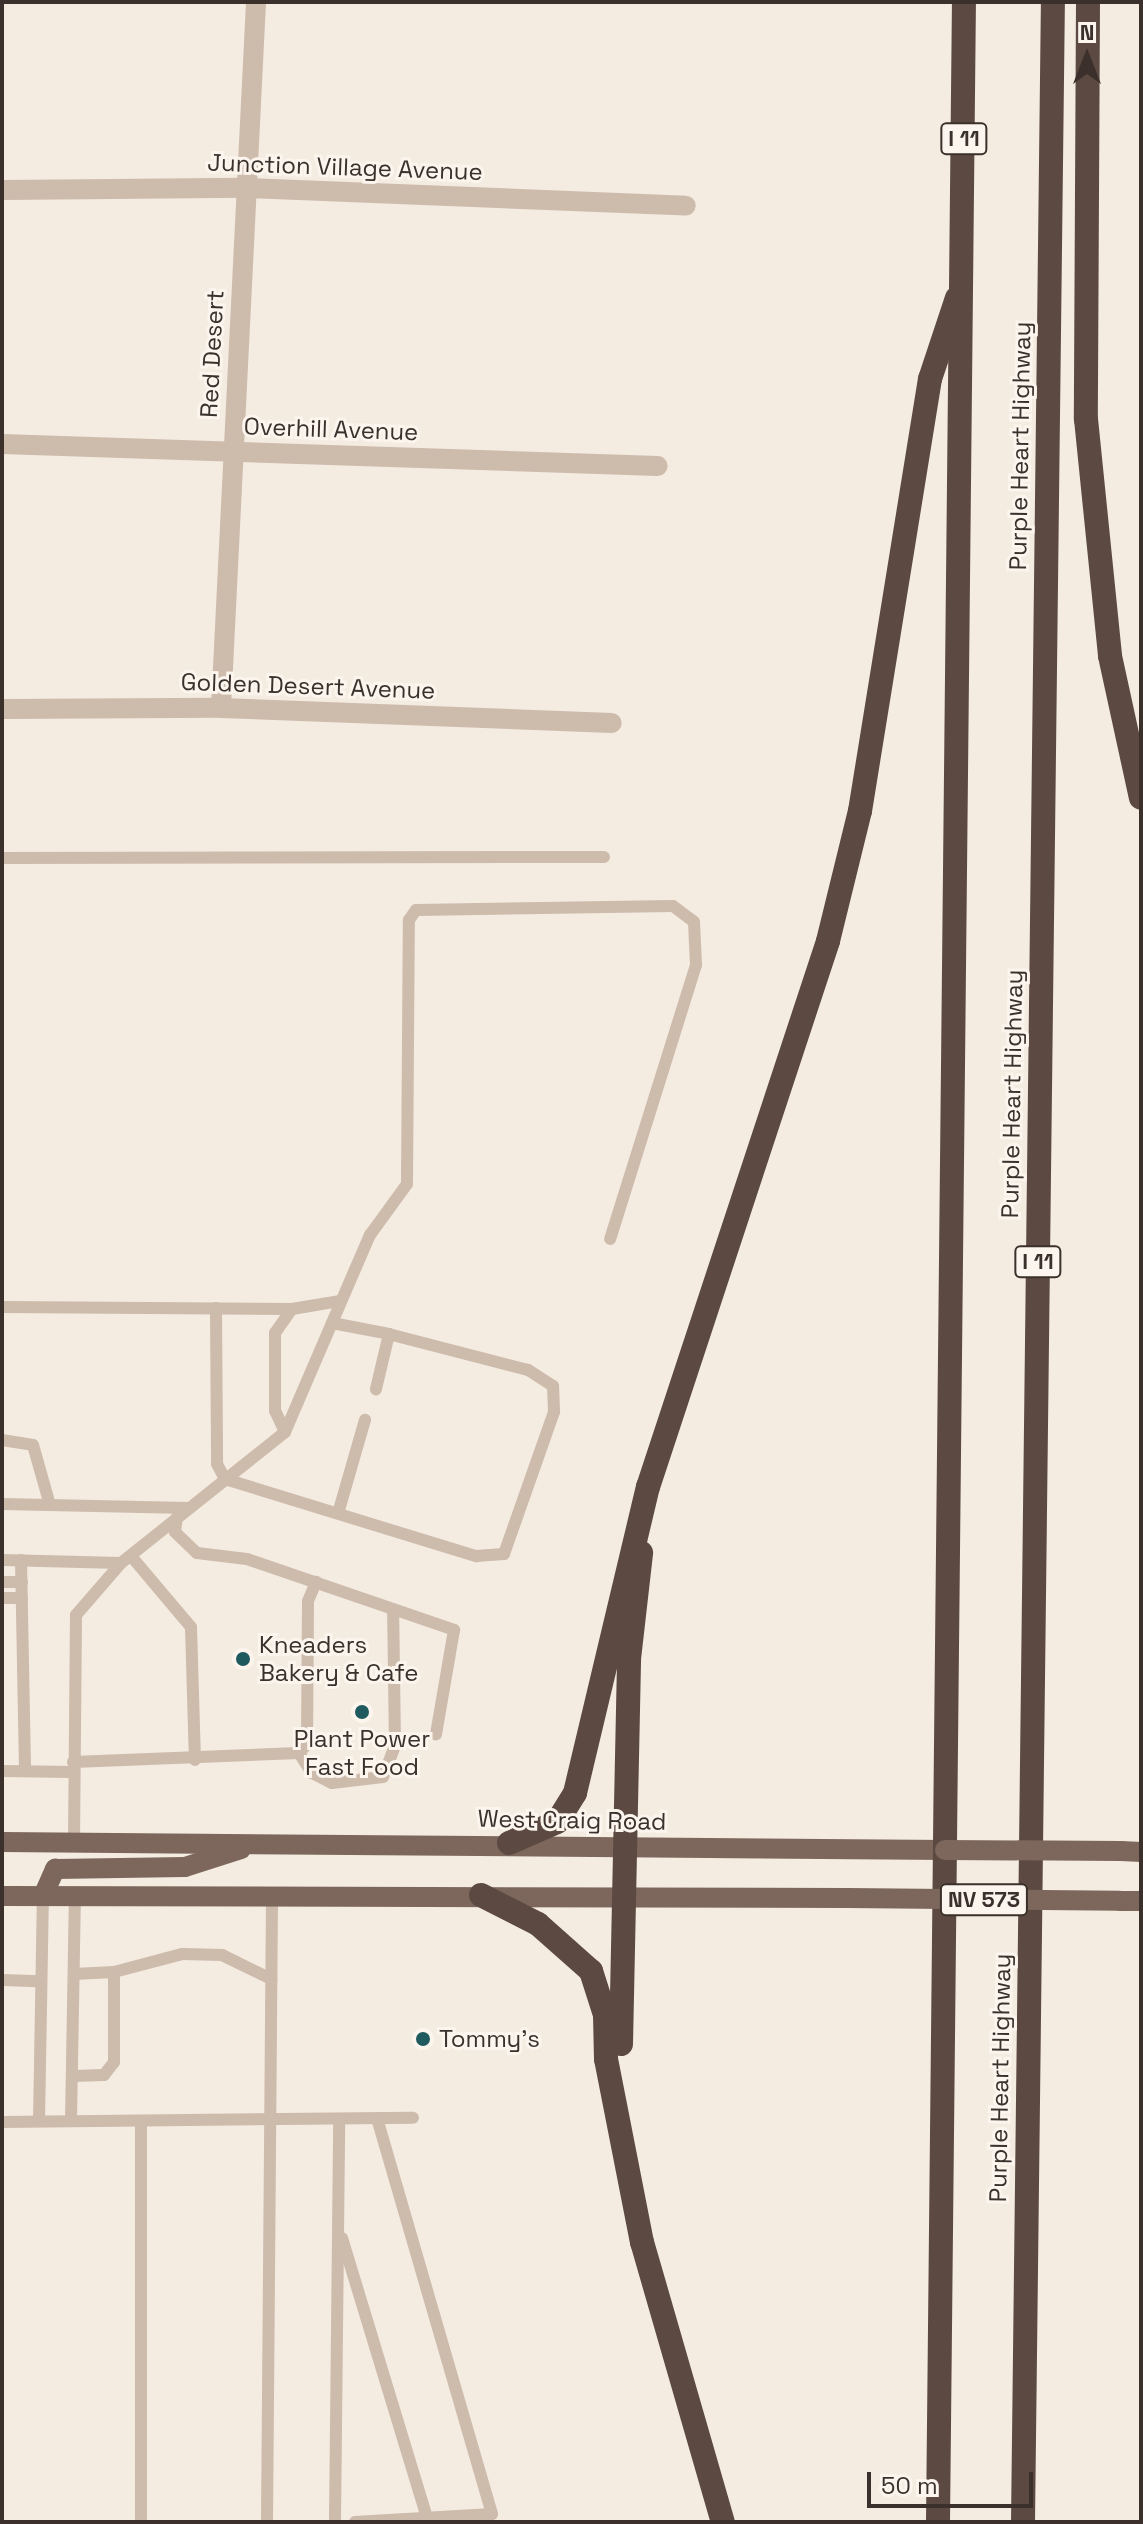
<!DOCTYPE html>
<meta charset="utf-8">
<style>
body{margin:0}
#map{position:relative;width:1143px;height:2524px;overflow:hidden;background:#f4ebe1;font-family:"Space Grotesk",sans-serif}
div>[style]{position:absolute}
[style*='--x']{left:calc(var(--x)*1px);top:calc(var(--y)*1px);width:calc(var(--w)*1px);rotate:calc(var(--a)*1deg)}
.lane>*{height:12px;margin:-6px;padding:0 6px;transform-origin:6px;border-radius:6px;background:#cdbbac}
.street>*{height:20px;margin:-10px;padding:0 10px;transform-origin:10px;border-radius:10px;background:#cdbbac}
.primary>*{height:20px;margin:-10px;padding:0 10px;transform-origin:10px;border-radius:10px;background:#7d675c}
.highway>*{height:24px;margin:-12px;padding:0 12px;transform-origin:12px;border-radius:12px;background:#5c4a42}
.primary-bridge>*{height:20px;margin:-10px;padding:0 10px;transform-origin:10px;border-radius:10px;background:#7d675c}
.dots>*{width:22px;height:22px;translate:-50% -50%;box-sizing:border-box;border:4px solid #fbf5ee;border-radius:50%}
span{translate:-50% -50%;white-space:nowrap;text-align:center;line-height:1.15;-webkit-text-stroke:6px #fbf5ee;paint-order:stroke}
.shield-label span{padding:2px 6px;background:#fbf5ee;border:2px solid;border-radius:6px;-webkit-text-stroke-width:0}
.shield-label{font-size:22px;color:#3b302b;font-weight:700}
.street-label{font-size:24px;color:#3b302b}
.poi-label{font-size:24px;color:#3b302b}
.left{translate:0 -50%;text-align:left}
.frame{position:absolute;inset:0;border:4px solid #3b302b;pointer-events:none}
.north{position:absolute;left:1047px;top:16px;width:80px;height:80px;-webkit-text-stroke:6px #fbf5ee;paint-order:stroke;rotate:0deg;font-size:22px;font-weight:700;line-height:32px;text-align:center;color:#3b302b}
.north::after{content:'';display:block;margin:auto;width:28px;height:36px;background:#3b302b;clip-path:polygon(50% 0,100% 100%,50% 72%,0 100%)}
.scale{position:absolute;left:867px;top:2472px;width:166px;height:36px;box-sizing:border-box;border:4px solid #3b302b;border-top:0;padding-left:10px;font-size:24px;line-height:28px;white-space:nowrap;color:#3b302b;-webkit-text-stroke:6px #fbf5ee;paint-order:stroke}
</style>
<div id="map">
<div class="lane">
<div style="--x:2;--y:858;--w:602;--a:-0.1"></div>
<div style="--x:2;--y:1307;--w:290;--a:0.4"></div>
<div style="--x:292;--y:1309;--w:49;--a:-9.5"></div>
<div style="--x:216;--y:1308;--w:156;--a:89.6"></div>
<div style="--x:217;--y:1464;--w:17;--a:62"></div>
<div style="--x:225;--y:1479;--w:263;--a:17.1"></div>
<div style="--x:476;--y:1556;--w:28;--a:-4"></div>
<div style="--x:504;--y:1554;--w:151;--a:-70.6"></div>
<div style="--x:554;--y:1412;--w:26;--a:-92"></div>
<div style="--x:553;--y:1386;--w:30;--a:-147"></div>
<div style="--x:528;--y:1370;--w:144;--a:-165.5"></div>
<div style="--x:389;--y:1334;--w:57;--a:103.3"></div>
<div style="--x:332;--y:1323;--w:58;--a:10.9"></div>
<div style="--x:285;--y:1432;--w:23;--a:-115"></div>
<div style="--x:275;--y:1411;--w:78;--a:-90"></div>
<div style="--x:275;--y:1333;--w:29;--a:-55"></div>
<div style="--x:2;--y:1440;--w:31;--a:9"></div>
<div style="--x:33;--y:1445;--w:62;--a:74.2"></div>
<div style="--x:2;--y:1504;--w:186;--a:1.2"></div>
<div style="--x:339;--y:1510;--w:94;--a:-73.9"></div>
<div style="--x:177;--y:1517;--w:15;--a:98"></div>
<div style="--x:175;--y:1532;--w:30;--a:44"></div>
<div style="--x:197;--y:1553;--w:50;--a:6.8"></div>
<div style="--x:247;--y:1559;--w:219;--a:18.9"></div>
<div style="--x:454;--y:1630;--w:106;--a:99.8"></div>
<div style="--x:131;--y:1556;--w:93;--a:49.8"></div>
<div style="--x:191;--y:1627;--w:133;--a:88.3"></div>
<div style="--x:2;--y:1560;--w:119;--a:1.4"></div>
<div style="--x:21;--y:1560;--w:211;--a:88.9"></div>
<div style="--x:2;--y:1582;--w:20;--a:0"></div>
<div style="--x:2;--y:1598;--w:20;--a:0"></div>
<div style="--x:299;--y:1753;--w:24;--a:57"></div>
<div style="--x:312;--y:1773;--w:22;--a:27"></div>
<div style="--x:332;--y:1783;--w:51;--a:-6.7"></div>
<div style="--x:383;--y:1777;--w:34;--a:-69"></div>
<div style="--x:395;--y:1745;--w:136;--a:-90.8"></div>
<div style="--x:73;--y:1762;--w:226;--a:-2.3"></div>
<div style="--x:299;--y:1753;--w:12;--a:-48"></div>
<div style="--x:307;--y:1744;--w:143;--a:-89.6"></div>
<div style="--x:308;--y:1601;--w:21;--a:-67"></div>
<div style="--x:2;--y:1771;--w:71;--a:0.8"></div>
<div style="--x:74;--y:1843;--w:228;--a:-89.5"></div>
<div style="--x:76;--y:1615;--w:69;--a:-49.1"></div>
<div style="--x:121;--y:1563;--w:210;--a:-38.6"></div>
<div style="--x:285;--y:1432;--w:215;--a:-66.7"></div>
<div style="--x:370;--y:1235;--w:63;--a:-54"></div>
<div style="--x:407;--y:1184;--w:264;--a:-89.6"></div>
<div style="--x:409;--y:920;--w:12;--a:-55"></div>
<div style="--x:416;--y:910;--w:257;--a:-0.9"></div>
<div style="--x:673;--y:906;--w:26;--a:37"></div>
<div style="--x:694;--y:922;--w:43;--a:87.3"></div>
<div style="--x:696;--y:965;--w:287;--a:107.4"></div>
<div style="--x:114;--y:1972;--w:70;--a:-14.8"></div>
<div style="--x:182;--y:1954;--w:40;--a:1.4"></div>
<div style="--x:222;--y:1955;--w:55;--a:26.1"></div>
<div style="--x:2;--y:1980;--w:37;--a:2"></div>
<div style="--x:72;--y:2076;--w:32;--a:-2"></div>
<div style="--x:104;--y:2075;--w:16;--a:-52"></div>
<div style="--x:114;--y:2062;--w:90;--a:-90"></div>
<div style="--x:114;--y:1972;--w:40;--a:177.1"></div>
<div style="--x:39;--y:2121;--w:225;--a:-89"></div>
<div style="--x:71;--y:2121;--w:226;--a:-89"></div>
<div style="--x:2;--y:2122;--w:411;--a:-0.6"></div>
<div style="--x:342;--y:2238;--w:293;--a:73.1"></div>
<div style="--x:141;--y:2522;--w:401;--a:-90"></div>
<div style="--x:267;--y:2522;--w:627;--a:-89.54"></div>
<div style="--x:335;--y:2522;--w:403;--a:-89.4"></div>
<div style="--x:355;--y:2522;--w:137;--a:-3.3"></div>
<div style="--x:492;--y:2514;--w:411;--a:-106.2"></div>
</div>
<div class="street">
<div style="--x:2;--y:190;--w:245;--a:-0.5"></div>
<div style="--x:247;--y:188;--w:439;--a:2.3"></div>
<div style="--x:2;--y:444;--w:656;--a:1.92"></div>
<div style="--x:221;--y:708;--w:707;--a:-87.16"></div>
<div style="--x:2;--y:709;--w:219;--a:-0.3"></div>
<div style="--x:221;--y:708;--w:391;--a:2.2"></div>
</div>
<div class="primary">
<div style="--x:2;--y:1842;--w:943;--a:0.49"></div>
<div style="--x:1121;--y:1851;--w:20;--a:3"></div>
<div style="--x:2;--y:1896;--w:846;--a:0.14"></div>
<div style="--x:43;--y:1896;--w:30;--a:-66"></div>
<div style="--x:55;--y:1869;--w:130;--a:-0.9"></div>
<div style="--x:185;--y:1867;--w:59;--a:-17.8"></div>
<div style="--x:1120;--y:1901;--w:21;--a:0"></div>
</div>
<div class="highway">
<div style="--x:1088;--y:2;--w:417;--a:90.3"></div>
<div style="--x:1086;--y:419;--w:238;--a:84.2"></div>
<div style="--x:1110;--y:656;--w:145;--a:77.7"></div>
<div style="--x:509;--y:1843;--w:52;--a:-23.6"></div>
<div style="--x:557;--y:1822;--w:34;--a:-58"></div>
<div style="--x:575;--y:1793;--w:315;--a:-76.6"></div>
<div style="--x:648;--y:1487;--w:575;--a:-71.75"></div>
<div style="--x:828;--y:941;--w:134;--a:-76.2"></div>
<div style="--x:860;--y:811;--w:438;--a:-80.8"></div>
<div style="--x:930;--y:379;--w:85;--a:-71.6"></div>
<div style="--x:481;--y:1895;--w:64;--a:27"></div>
<div style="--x:538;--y:1924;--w:71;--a:41.6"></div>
<div style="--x:591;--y:1971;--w:46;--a:72.3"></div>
<div style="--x:605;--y:2015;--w:44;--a:88.7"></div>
<div style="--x:606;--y:2059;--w:187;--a:78.9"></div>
<div style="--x:642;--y:2242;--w:291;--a:73.9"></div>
<div style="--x:621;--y:2044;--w:385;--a:-88.8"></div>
<div style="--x:629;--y:1659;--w:107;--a:-83.5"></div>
<div style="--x:938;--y:2522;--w:2520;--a:-89.41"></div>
<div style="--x:1023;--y:2522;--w:2520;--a:-89.32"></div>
</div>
<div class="primary-bridge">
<div style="--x:945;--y:1850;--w:176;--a:0.3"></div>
<div style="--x:848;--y:1898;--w:272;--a:0.6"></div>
</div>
<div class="dots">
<div style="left:243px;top:1659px;background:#1f5a5e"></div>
<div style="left:362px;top:1712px;background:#1f5a5e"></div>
<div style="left:423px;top:2039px;background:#1f5a5e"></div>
</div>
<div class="shield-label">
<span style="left:964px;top:139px">I 11</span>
<span style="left:1038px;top:1262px">I 11</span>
<span style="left:984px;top:1900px">NV 573</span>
</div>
<div class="street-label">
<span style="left:345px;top:167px;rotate:2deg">Junction Village Avenue</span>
<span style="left:212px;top:354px;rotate:-87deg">Red Desert</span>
<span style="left:331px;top:429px;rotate:2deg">Overhill Avenue</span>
<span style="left:1020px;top:446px;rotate:-89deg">Purple Heart Highway</span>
<span style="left:308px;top:686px;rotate:2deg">Golden Desert Avenue</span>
<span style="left:1012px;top:1094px;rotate:-89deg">Purple Heart Highway</span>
<span style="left:572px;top:1820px;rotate:1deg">West Craig Road</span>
<span style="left:1000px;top:2078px;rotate:-89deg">Purple Heart Highway</span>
</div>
<div class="poi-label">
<span class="left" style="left:259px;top:1659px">Kneaders<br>Bakery &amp; Cafe</span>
<span style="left:362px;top:1753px">Plant Power<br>Fast Food</span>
<span class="left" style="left:439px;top:2039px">Tommy’s</span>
</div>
<div class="frame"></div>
<div class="north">N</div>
<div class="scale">50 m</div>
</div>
